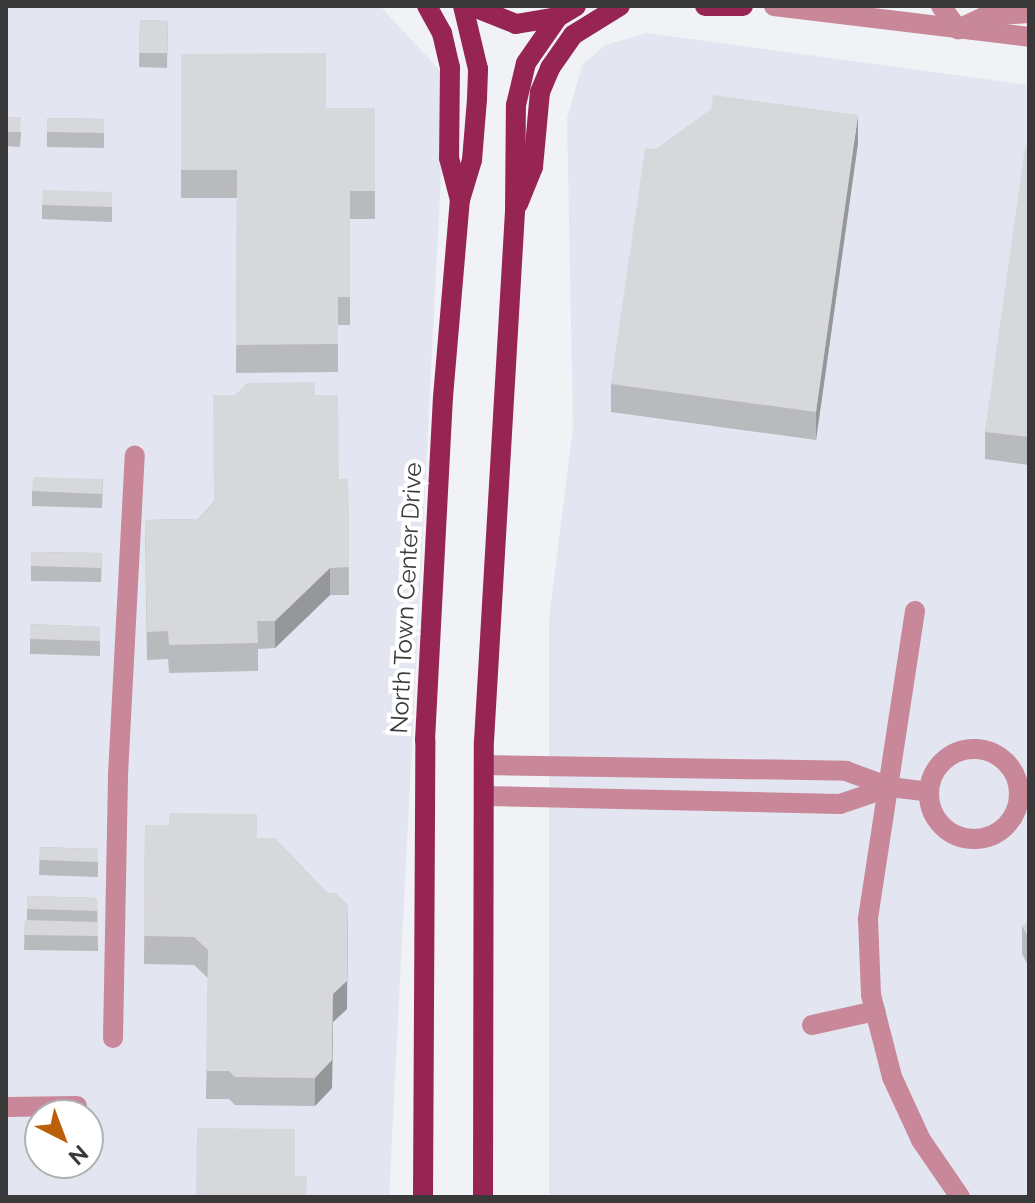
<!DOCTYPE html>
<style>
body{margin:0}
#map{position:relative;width:1035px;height:1203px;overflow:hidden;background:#f0f2f5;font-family:Raleway,sans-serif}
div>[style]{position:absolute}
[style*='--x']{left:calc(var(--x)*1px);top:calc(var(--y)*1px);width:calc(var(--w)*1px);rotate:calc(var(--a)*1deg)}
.built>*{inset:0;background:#e3e6f0}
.minor>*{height:20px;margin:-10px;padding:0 10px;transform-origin:10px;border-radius:10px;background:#c8889a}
.minor>.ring{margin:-10px;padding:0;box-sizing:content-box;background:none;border:20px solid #c8889a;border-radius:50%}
.major>*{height:20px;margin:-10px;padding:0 10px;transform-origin:10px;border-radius:10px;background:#972553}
.wall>*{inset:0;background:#b9babd}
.shaded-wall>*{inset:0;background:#96979a}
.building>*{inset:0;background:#d7d8dc}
span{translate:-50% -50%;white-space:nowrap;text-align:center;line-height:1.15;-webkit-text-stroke:8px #fff;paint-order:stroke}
.street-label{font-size:24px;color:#39393a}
.frame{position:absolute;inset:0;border:8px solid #39393a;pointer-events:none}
.north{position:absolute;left:24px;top:1099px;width:80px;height:80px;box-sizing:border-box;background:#fff;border:2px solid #b0b0b0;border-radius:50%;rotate:138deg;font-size:22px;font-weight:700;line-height:32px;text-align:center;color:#39393a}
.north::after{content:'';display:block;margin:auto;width:28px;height:36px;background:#bb6008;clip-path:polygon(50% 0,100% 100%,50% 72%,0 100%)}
</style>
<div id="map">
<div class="built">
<div style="clip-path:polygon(evenodd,6px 6px,380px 6px,446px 77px,389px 1197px,6px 1197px,6px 6px,40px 1115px,88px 1115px,88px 1163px,40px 1163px,40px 1115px)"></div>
<div style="clip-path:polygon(647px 33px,1029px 85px,1029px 1197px,549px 1197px,549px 619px,573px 428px,567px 119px,582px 65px,605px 45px)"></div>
</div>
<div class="minor">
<div style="--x:774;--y:6;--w:257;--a:6.9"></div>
<div style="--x:941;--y:6;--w:29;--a:54"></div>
<div style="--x:958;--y:29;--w:31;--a:-25"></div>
<div style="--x:986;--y:16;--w:43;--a:-4"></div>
<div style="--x:915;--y:611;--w:312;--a:98.7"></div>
<div style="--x:868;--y:919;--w:76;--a:87.7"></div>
<div style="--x:871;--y:995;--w:85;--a:75.6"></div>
<div style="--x:892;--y:1077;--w:69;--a:65.3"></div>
<div style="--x:921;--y:1140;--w:69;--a:55.6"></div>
<div class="ring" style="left:929px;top:749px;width:70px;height:70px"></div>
<div style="--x:484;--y:765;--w:362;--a:0.9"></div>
<div style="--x:846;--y:771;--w:47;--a:20"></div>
<div style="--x:890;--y:787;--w:38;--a:7"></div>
<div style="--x:484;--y:796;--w:356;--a:1.3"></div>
<div style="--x:840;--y:804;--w:53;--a:-18.8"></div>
<div style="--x:812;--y:1025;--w:65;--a:-12.5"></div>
<div style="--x:113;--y:1038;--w:263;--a:-88.9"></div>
<div style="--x:118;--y:775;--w:320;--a:-87"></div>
<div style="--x:6;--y:1107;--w:71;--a:-0.8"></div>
</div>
<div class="major">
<div style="--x:427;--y:6;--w:31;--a:61"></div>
<div style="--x:442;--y:33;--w:35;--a:77"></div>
<div style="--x:450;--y:67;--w:91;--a:90.6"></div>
<div style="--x:449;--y:158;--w:43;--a:75.3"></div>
<div style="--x:471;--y:6;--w:48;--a:21.8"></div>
<div style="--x:516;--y:24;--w:43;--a:-9.5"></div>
<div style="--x:558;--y:17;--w:21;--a:-31"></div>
<div style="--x:705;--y:6;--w:38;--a:0"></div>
<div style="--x:518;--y:204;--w:40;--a:-68"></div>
<div style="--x:533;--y:167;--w:75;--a:-84.7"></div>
<div style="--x:540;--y:92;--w:26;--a:-67"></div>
<div style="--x:550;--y:68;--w:40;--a:-55.1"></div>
<div style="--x:573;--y:35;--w:55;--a:-31.7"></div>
<div style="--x:423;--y:1197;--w:457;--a:-89.7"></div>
<div style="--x:425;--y:740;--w:343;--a:-87"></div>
<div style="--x:443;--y:397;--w:198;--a:-85.1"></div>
<div style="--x:460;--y:200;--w:42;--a:-73.3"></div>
<div style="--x:472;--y:160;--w:61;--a:-85.3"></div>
<div style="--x:477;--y:99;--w:30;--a:-88"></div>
<div style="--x:478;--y:69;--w:65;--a:-103.4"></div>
<div style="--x:483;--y:1197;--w:456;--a:-89.9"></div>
<div style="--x:484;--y:741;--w:531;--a:-86.65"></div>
<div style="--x:515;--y:211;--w:106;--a:-89.5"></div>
<div style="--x:516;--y:105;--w:43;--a:-76.6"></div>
<div style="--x:526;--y:63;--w:56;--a:-55.2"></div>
</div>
<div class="wall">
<div style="clip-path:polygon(140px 20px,168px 21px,167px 68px,139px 67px)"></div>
<div style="clip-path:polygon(181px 54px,326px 108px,375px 108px,375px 219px,350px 219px,350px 325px,338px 325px,338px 372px,236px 373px,237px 198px,181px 198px)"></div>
<div style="clip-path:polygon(6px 117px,21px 132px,20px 147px,6px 146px)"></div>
<div style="clip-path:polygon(47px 118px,104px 119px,104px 148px,47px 147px)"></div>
<div style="clip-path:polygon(858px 143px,816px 440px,611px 412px,611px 384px,656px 149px)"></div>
<div style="clip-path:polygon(1029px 147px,1029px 465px,985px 459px,985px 432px)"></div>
<div style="clip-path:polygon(112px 192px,112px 222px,42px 219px,42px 205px)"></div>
<div style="clip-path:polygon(315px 395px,339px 479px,348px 479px,349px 595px,330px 595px,275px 648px,258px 649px,258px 671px,169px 673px,168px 659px,147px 660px,145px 520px,198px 519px)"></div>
<div style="clip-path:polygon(103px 479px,102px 508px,32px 506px,32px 491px)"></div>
<div style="clip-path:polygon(31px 552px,102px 553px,101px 582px,31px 581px)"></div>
<div style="clip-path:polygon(30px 624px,100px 627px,100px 656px,30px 654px)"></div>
<div style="clip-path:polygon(145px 825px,257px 838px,347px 1009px,333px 1022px,332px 1088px,315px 1106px,235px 1105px,229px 1099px,206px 1099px,208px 978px,194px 965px,144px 964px)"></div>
<div style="clip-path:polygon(40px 847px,98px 849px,98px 877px,39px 875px)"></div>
<div style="clip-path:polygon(27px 896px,97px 898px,98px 951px,24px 950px,25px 920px,27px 920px)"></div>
<div style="clip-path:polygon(1029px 922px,1029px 967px,1022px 954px,1022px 926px)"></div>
</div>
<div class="shaded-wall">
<div style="clip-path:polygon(858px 115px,858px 143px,816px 440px,816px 412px)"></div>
<div style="clip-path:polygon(330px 568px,330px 595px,275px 648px,275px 621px)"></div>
<div style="clip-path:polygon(348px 905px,347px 1009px,333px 1022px,332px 1088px,315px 1106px,315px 1078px,333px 994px)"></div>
</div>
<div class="building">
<div style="clip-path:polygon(140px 20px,168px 21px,167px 53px,139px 53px)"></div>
<div style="clip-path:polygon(326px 53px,326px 108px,375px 108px,375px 191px,350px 191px,350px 297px,338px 297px,338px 344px,236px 345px,237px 170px,181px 170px,181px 54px)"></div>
<div style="clip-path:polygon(713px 95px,858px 115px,816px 412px,611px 384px,645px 148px,656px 149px,711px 109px)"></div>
<div style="clip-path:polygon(6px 117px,21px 117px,20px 132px,6px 132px)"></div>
<div style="clip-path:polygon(47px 118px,104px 119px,104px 133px,47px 132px)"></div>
<div style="clip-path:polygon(1025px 147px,1029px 147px,1029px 437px,985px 432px)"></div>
<div style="clip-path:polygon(43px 190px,112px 192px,112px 207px,42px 205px)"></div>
<div style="clip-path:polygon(315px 382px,315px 395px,338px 395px,339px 479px,348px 479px,349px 567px,330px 568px,275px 621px,257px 621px,258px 643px,169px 645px,168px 631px,147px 632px,145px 520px,198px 519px,214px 503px,213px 395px,235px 395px,247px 383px)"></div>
<div style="clip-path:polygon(33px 477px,103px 479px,102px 494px,32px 491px)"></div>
<div style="clip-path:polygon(31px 552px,102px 553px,101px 568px,31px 566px)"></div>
<div style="clip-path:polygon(30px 624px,100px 627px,100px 641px,30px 639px)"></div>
<div style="clip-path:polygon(169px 813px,257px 814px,257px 838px,275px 838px,328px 893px,336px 893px,348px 905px,347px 981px,333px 994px,332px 1060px,315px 1078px,235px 1077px,229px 1071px,206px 1071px,208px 950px,194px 937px,144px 936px,145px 825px,169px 825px)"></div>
<div style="clip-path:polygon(40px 847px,98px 849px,98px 862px,39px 860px)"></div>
<div style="clip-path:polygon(27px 896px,97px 898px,97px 911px,27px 909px)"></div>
<div style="clip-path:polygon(25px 920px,98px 922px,98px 936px,24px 935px)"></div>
<div style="clip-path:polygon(1029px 922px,1029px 939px,1022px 926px)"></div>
<div style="clip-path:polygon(197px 1128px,295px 1129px,295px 1176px,307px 1176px,306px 1197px,196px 1197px)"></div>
</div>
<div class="street-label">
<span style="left:406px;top:598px;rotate:-87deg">North Town Center Drive</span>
</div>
<div class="frame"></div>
<div class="north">N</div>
</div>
